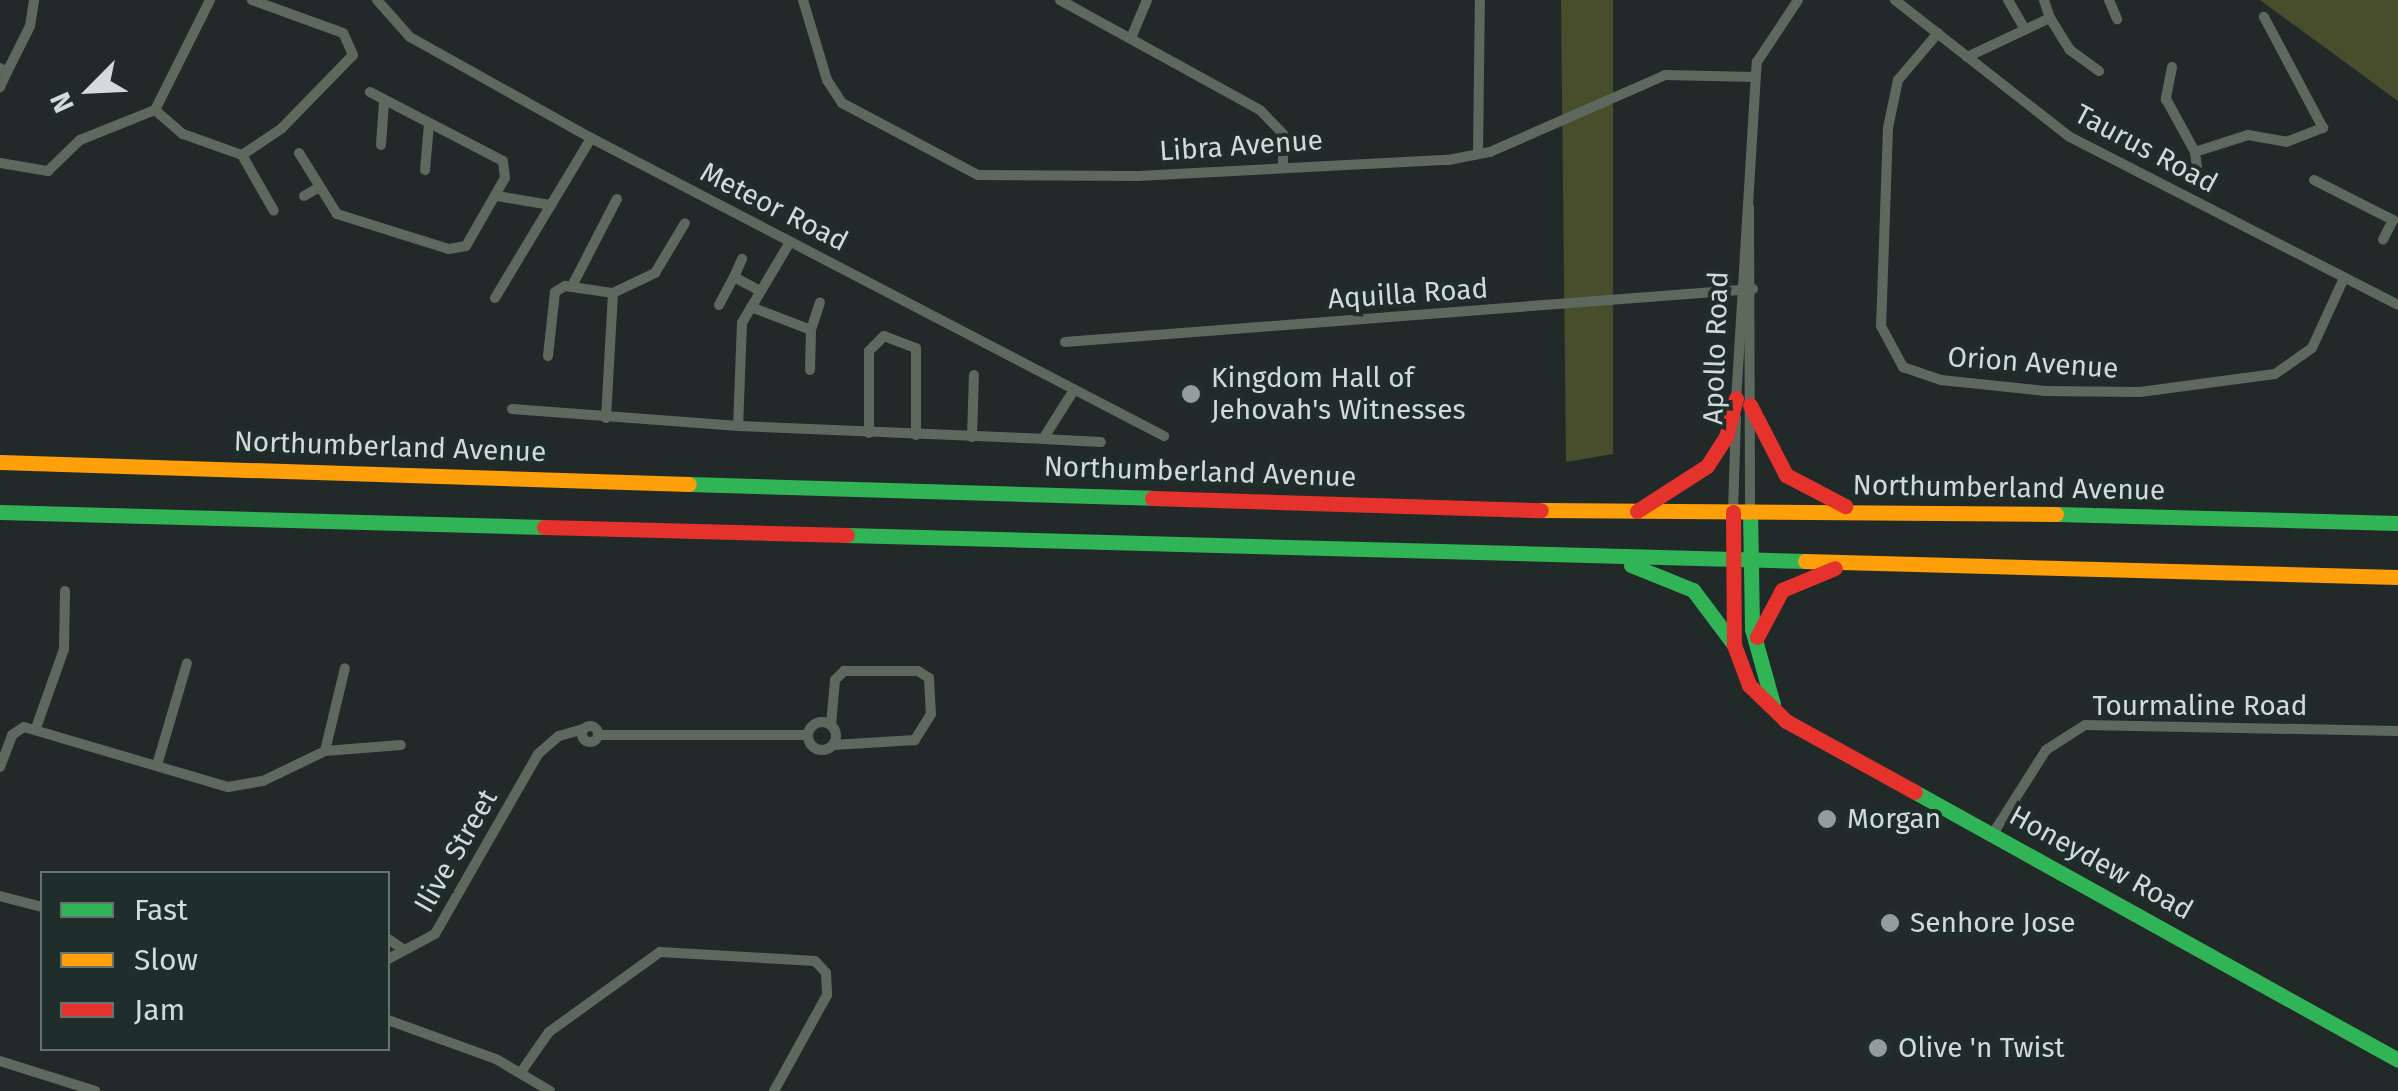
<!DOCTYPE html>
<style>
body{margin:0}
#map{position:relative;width:2398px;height:1091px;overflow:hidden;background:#222a29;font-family:"Fira Sans",sans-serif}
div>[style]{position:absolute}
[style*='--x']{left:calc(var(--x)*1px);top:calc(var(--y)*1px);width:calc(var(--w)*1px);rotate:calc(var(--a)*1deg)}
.green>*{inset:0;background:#484d2c}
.street>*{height:10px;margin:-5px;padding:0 5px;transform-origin:5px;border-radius:5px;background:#5d695f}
.street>.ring{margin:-5px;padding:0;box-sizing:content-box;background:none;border:10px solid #5d695f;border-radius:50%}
.fast>*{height:15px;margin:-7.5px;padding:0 7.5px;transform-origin:7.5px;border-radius:7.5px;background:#30b455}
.slow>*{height:15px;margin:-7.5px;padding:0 7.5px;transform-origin:7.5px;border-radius:7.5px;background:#ff9f0a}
.jam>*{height:15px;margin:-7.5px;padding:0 7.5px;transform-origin:7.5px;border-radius:7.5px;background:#e5322d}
.dots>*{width:28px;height:28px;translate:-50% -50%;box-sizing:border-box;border:5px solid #1f2e2b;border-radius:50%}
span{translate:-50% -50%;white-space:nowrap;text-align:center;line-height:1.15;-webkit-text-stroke:8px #1f2e2b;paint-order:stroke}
.street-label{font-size:28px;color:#d2dbda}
.poi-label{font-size:28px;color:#d2dbda}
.left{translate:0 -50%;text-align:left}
.legend{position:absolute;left:40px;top:871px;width:350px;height:180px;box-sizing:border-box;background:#1f2e2b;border:2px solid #677371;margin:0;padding:12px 18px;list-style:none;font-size:30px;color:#d2dbda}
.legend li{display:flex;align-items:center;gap:20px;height:50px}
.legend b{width:50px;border:2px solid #677371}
.north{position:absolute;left:40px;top:40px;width:100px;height:100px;-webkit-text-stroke:8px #1f2e2b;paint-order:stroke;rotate:246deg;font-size:28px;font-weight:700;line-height:40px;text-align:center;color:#d2dbda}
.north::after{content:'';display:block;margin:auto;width:35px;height:45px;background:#d2dbda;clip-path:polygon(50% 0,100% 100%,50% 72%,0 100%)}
</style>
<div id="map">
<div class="green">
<div style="clip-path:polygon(1561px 0,1613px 0,1613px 454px,1566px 462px)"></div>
<div style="clip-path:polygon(2260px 0,2398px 0,2398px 101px)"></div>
</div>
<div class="street">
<div style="--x:377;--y:0;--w:50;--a:48.3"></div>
<div style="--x:410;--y:37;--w:207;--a:29.2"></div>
<div style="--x:591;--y:138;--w:646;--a:27.48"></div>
<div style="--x:803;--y:0;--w:84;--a:73.3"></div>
<div style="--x:827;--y:80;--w:27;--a:57"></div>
<div style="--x:842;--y:103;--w:154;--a:27.9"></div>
<div style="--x:978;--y:175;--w:160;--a:0.4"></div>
<div style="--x:1138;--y:176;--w:310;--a:-3"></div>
<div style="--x:1448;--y:160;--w:43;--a:-10.8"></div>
<div style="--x:1490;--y:152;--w:191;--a:-23.7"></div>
<div style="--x:1665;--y:75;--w:90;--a:1.3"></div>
<div style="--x:1060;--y:0;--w:228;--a:28.8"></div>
<div style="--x:1260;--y:110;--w:33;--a:46"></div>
<div style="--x:1283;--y:134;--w:30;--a:90"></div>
<div style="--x:1895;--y:0;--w:222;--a:38.1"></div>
<div style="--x:2070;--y:137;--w:369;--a:27.1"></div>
<div style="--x:2008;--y:0;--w:34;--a:60"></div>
<div style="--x:2044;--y:0;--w:19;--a:72"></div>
<div style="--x:2109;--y:0;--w:21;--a:67"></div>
<div style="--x:1938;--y:33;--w:62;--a:130.4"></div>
<div style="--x:1898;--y:80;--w:49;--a:101.8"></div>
<div style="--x:1888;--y:128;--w:198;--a:92"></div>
<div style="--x:1881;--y:326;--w:47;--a:61.8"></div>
<div style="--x:1903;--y:367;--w:40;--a:18.9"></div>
<div style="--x:1941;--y:380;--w:105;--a:6"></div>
<div style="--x:2045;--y:391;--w:95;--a:0.6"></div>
<div style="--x:2140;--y:392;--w:136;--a:-7.6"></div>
<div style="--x:2275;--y:374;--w:45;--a:-35.1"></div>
<div style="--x:2312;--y:348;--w:77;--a:-65.4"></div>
<div style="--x:1131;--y:38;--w:41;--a:-67.2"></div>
<div style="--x:1967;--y:57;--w:92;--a:-25.2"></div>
<div style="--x:2050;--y:18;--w:38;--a:58"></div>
<div style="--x:2070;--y:50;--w:36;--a:36"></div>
<div style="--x:2172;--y:67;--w:33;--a:101"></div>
<div style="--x:2166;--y:99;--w:60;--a:61.3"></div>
<div style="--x:0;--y:68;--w:8;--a:30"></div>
<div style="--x:7;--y:72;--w:17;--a:115"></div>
<div style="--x:7;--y:72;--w:51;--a:-63.4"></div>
<div style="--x:30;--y:26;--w:26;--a:-81"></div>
<div style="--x:155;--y:110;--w:37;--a:41"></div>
<div style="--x:183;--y:134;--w:63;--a:19.6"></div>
<div style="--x:381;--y:145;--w:43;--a:-86"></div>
<div style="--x:299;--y:153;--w:72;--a:58.1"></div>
<div style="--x:337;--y:214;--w:117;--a:17.4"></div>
<div style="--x:449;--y:249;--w:17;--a:-10"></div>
<div style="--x:466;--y:246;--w:78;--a:-60.2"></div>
<div style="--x:505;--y:178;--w:17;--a:-97"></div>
<div style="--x:503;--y:161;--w:150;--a:-152.6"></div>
<div style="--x:1478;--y:154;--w:154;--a:-89.3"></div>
<div style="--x:242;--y:155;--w:47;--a:-33.7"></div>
<div style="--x:281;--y:129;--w:103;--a:-45.8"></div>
<div style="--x:353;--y:55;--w:24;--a:-114"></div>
<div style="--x:343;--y:33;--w:97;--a:-160.1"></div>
<div style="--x:242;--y:155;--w:64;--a:60.3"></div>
<div style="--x:0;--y:163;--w:49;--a:9.5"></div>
<div style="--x:48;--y:171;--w:45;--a:-44.1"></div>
<div style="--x:80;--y:140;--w:81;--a:-21.8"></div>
<div style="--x:155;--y:110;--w:123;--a:-63.4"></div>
<div style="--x:2197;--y:167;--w:15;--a:-98"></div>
<div style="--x:2195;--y:152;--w:56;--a:-17.8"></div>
<div style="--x:2248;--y:135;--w:39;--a:10"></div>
<div style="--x:2286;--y:142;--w:40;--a:-21"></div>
<div style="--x:2323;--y:128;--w:126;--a:-118"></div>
<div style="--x:425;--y:170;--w:46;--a:-85"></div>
<div style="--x:2314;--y:180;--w:89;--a:26.9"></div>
<div style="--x:2393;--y:220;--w:22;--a:117"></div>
<div style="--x:304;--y:196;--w:16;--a:-30"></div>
<div style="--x:497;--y:196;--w:55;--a:9.5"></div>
<div style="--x:1749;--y:207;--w:304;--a:89.8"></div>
<div style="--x:790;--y:242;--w:94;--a:120.7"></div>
<div style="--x:742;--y:323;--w:103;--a:92.2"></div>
<div style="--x:738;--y:426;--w:305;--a:2.4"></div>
<div style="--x:1043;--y:439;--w:58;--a:-57.7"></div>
<div style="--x:734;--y:277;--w:20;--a:-66"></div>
<div style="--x:572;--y:286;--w:98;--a:-62.7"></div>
<div style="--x:495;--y:298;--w:187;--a:-59"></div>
<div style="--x:719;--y:305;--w:32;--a:-62"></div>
<div style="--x:734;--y:277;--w:30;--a:28"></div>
<div style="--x:751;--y:307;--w:64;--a:21"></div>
<div style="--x:811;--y:330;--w:40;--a:91.4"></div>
<div style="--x:811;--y:330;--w:29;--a:-72"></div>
<div style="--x:1065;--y:342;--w:690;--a:-4.41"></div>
<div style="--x:548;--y:356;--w:64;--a:-83.8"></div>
<div style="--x:555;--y:292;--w:12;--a:-31"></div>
<div style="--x:565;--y:286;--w:49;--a:8.3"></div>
<div style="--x:1736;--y:401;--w:340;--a:-86.5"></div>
<div style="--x:1757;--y:62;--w:74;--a:-56.5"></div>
<div style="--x:512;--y:409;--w:227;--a:4.3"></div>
<div style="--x:606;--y:418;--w:125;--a:-86.8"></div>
<div style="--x:613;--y:293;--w:47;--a:-25.5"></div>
<div style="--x:655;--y:273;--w:58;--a:-59"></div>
<div style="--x:869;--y:433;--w:82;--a:-90"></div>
<div style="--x:869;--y:351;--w:21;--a:-45"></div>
<div style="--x:884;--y:336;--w:34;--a:21"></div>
<div style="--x:916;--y:348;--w:87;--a:90"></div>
<div style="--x:972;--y:437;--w:62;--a:-88.2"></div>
<div style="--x:1043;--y:439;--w:58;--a:3"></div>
<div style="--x:1733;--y:512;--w:94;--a:-88.2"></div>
<div class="ring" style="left:808px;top:722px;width:18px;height:18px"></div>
<div style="--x:831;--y:725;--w:45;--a:-84.9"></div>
<div style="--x:835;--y:680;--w:13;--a:-45"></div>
<div style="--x:844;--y:671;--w:74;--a:0"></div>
<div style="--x:918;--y:671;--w:13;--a:32"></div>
<div style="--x:929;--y:678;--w:36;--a:87"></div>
<div style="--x:931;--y:714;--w:31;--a:122"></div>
<div style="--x:915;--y:740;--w:82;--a:176.5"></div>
<div class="ring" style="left:582px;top:726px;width:6px;height:6px"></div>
<div style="--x:36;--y:728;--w:84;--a:-70.5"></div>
<div style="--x:64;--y:649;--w:58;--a:-89"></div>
<div style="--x:599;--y:735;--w:209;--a:0"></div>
<div style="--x:325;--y:751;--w:85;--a:-76.5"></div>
<div style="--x:157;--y:765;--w:106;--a:-73.6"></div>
<div style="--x:0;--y:767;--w:34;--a:-69"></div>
<div style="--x:12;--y:735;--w:14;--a:-34"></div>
<div style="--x:24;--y:727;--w:213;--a:16.4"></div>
<div style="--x:228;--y:787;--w:36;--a:-10"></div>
<div style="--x:263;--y:781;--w:69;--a:-25.8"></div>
<div style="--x:325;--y:751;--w:76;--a:-4.5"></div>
<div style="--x:1994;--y:832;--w:97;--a:-57.6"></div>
<div style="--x:2046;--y:750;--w:46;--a:-32.7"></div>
<div style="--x:2085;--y:725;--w:313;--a:1.1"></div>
<div style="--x:0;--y:896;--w:43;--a:14.7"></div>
<div style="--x:388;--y:939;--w:18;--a:34"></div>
<div style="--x:388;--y:959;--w:53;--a:-28"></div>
<div style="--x:435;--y:934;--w:207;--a:-60.2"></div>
<div style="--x:538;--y:754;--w:28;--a:-41"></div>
<div style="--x:559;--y:736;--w:26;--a:-16"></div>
<div style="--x:388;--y:1020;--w:115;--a:19.9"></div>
<div style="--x:496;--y:1059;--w:63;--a:30.7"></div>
<div style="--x:0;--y:1061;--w:100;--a:17.5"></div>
<div style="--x:521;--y:1072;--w:49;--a:-55"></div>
<div style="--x:549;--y:1032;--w:137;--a:-35.8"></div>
<div style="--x:660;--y:952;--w:155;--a:3.3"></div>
<div style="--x:815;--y:961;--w:16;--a:47"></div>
<div style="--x:826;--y:973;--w:22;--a:87"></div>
<div style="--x:827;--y:995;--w:110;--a:118.9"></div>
</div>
<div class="fast">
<div style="--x:689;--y:484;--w:463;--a:1.7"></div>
<div style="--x:1750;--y:511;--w:118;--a:89"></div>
<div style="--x:1752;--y:629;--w:78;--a:74.4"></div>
<div style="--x:0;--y:512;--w:544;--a:1.58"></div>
<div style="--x:2056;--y:514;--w:342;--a:1.5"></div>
<div style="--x:847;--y:535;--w:958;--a:1.55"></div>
<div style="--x:1631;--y:565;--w:67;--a:22"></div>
<div style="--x:1693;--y:590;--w:65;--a:53.1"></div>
<div style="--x:1915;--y:792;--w:552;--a:29.02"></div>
</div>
<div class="slow">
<div style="--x:0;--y:462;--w:689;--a:1.83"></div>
<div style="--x:1541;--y:510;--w:515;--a:0.45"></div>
<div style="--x:1805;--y:561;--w:593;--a:1.55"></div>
</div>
<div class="jam">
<div style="--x:1750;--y:405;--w:79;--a:62.8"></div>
<div style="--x:1786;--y:475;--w:67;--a:27.7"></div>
<div style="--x:1152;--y:498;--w:389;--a:1.8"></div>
<div style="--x:1637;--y:511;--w:83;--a:-32.7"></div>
<div style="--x:1707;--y:466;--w:35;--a:-57"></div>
<div style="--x:1726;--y:437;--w:40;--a:-75.6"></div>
<div style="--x:1733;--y:512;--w:133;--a:89.6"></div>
<div style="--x:1734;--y:645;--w:43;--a:69.4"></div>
<div style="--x:1749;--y:685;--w:52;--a:44.2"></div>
<div style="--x:1786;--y:721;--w:147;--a:28.8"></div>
<div style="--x:544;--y:527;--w:303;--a:1.5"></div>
<div style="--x:1757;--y:637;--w:53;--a:-62"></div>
<div style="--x:1782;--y:590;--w:57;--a:-22.5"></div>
</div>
<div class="dots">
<div style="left:1191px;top:394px;background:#949d9c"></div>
<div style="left:1827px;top:819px;background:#949d9c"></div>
<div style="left:1890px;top:923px;background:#949d9c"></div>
<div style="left:1878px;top:1048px;background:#949d9c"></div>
</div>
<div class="street-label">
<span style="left:1241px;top:146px;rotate:-4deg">Libra Avenue</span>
<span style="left:2146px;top:149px;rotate:28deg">Taurus Road</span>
<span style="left:774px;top:207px;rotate:27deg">Meteor Road</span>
<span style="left:1408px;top:294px;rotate:-4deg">Aquilla Road</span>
<span style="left:1716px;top:348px;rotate:-88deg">Apollo Road</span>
<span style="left:2033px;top:363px;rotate:4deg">Orion Avenue</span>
<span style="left:390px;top:447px;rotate:2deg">Northumberland Avenue</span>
<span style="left:1200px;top:472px;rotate:2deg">Northumberland Avenue</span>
<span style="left:2009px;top:488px;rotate:1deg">Northumberland Avenue</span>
<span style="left:2200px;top:706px">Tourmaline Road</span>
<span style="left:456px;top:851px;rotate:-60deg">Ilive Street</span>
<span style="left:2101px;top:863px;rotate:29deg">Honeydew Road</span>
</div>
<div class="poi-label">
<span class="left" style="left:1211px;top:394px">Kingdom Hall of<br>Jehovah's Witnesses</span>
<span class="left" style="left:1847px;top:819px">Morgan</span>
<span class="left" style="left:1910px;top:923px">Senhore Jose</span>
<span class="left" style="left:1898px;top:1048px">Olive 'n Twist</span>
</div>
<ul class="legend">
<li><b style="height:12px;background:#30b455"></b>Fast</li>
<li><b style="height:12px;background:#ff9f0a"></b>Slow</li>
<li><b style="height:12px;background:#e5322d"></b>Jam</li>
</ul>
<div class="north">N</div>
</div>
